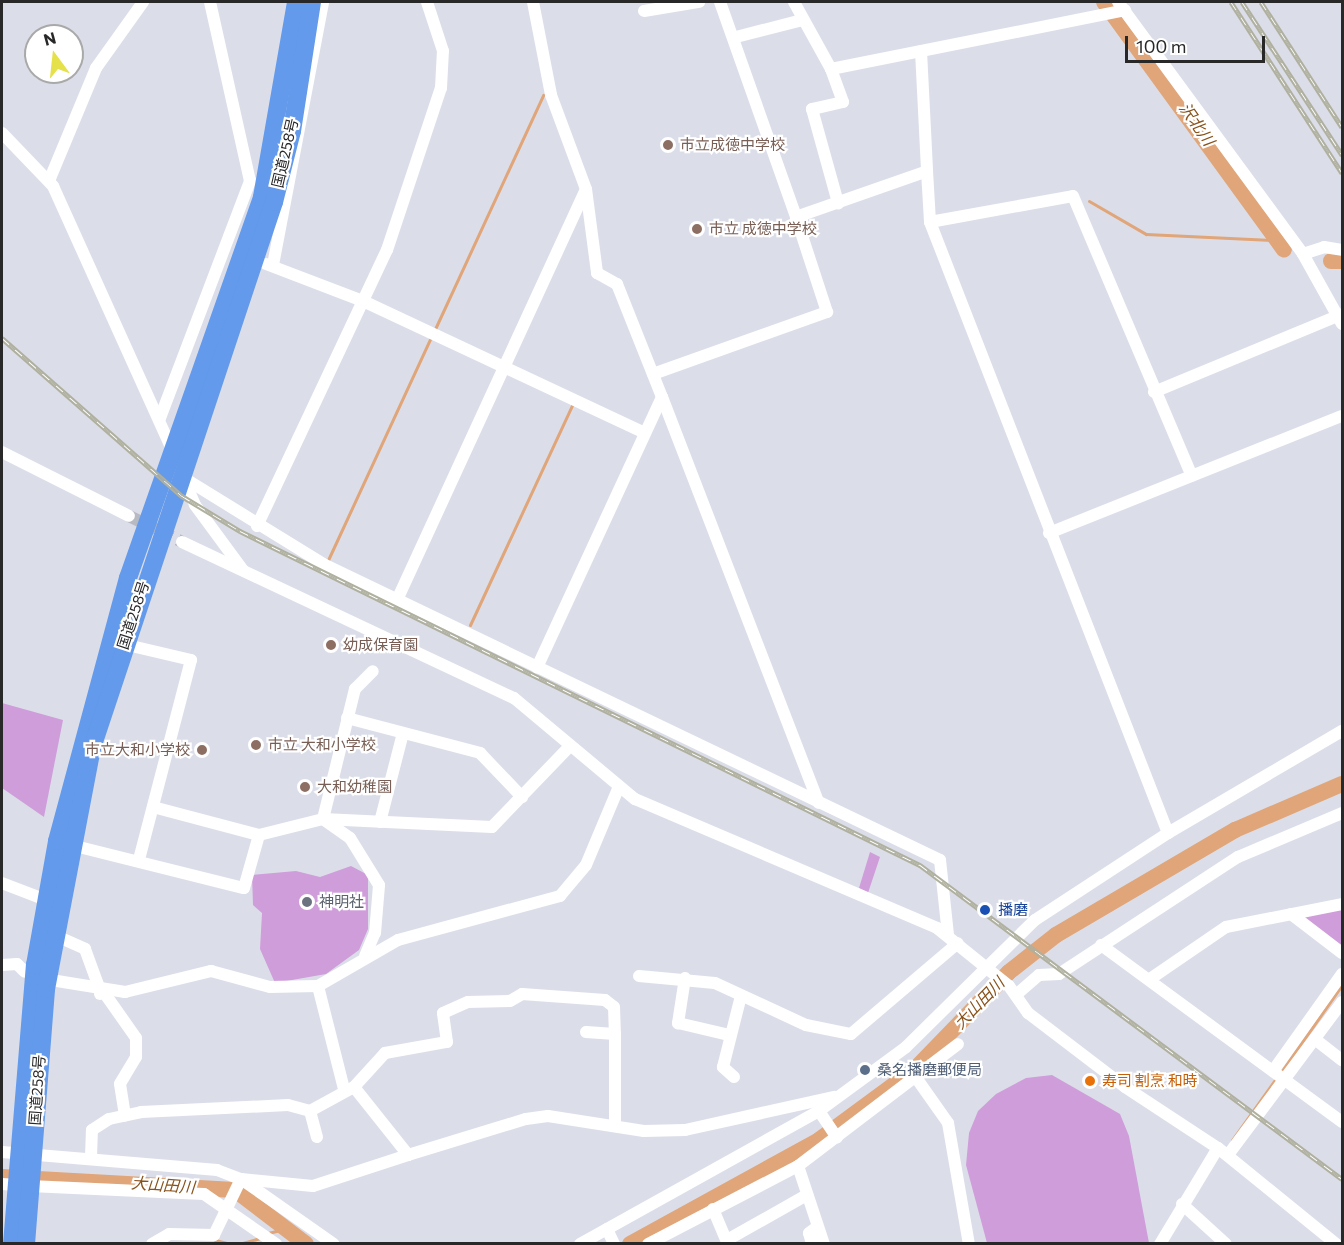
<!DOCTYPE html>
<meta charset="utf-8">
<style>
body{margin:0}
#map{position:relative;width:1344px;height:1245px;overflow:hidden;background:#dbdee9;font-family:Commissioner,"Noto Sans JP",sans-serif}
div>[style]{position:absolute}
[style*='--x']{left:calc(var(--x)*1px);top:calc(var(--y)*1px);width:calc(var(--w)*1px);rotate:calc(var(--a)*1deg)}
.green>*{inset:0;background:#cf9dda}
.stream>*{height:3px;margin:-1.5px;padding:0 1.5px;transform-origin:1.5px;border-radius:1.5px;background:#e0a578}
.river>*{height:16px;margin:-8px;padding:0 8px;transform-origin:8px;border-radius:8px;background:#e0a578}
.minor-tunnel>*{height:12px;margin-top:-6px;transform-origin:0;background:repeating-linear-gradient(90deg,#b7bac2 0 12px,transparent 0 18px)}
.minor>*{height:12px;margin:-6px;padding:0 6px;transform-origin:6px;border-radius:6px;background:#fff}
.highway>*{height:18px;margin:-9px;padding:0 9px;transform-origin:9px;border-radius:9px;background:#639aeb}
.rail>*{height:5px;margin-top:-2.5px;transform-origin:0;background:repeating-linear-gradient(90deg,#fff 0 9px,#b0b09e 0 18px);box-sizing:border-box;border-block:2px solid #b0b09e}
.dots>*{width:16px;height:16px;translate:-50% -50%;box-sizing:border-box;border:3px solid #fff;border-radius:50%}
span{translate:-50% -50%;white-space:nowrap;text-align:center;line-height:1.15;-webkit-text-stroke:4.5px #fff;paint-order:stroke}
.education-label{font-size:15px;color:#785e54}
.left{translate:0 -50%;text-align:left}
.right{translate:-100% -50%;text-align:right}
.street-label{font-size:15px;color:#282828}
.worship-label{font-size:15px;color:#5b616d}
.transit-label{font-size:15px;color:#164399}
.service-label{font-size:15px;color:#4e5e75}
.food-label{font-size:15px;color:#c56008}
.water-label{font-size:16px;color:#88521b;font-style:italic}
.frame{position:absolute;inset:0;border:3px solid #282828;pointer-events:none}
.north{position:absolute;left:24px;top:24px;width:60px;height:60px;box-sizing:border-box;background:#fff;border:2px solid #a9a9a9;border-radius:50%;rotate:345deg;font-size:16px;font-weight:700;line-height:24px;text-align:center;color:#282828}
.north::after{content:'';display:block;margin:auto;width:21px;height:27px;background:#e5e14b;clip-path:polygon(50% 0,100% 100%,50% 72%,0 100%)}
.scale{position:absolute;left:1125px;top:36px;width:140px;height:27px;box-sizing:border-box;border:3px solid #282828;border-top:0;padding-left:8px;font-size:18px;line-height:21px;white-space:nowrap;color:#282828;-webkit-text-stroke:4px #fff;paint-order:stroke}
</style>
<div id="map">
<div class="green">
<div style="clip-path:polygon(2px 703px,63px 720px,44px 817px,2px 788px)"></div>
<div style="clip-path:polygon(870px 852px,880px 857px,868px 893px,859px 888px)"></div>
<div style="clip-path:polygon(351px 866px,368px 875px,368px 929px,359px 950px,326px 974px,275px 983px,260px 949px,262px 913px,253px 905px,252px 875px,296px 871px,320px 877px)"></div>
<div style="clip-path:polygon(1342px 907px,1342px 946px,1304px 920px,1305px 916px)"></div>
<div style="clip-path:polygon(1052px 1075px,1120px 1114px,1129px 1136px,1149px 1243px,987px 1243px,966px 1165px,969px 1133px,978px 1111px,996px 1094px,1026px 1078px)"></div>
</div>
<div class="stream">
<div style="--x:1089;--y:201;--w:66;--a:30.1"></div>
<div style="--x:1146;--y:234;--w:128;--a:2.7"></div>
<div style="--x:435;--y:329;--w:258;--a:-65.2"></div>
<div style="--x:328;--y:560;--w:243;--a:-65.2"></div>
<div style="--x:470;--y:625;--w:245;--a:-65.1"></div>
<div style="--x:1281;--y:1072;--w:106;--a:-55"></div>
<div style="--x:1232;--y:1140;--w:77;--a:-54.5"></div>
<div style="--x:268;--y:1233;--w:21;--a:-14"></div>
<div style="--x:215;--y:1240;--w:16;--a:14"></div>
<div style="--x:239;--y:1244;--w:22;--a:-16"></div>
</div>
<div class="river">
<div style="--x:1104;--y:2;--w:306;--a:54"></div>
<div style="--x:1331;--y:261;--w:11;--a:0"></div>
<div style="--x:2;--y:1177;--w:233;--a:3.2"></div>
<div style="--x:235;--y:1190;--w:89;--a:37.3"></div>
<div style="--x:630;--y:1244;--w:216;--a:-28.8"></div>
<div style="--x:819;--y:1140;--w:118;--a:-36.4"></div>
<div style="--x:914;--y:1070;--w:136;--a:-45.9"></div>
<div style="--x:1009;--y:972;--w:60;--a:-38.2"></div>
<div style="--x:1056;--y:935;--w:208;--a:-30.4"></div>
<div style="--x:1235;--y:830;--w:116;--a:-23.3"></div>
</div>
<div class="minor-tunnel">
<div style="--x:129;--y:516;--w:59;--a:26.1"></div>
</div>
<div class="minor">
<div style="--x:533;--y:2;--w:95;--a:79"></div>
<div style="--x:551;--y:95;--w:100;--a:69.6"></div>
<div style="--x:586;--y:189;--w:85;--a:82.5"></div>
<div style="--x:597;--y:273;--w:23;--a:29"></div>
<div style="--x:617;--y:284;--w:122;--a:68.3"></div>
<div style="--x:662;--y:397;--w:298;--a:114.8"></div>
<div style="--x:720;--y:2;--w:228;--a:70.5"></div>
<div style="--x:794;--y:2;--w:77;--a:61.1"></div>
<div style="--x:831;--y:69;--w:300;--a:-11.3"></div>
<div style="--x:1118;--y:2;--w:313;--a:53.7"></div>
<div style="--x:1303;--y:254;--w:80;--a:60.9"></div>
<div style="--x:644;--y:11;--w:56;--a:-9.3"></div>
<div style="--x:736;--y:37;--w:68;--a:-14.4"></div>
<div style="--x:921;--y:51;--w:120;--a:87.1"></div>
<div style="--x:831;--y:69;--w:35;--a:70"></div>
<div style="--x:843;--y:102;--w:32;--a:167"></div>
<div style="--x:812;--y:109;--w:98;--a:74.5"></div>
<div style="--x:2;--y:133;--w:74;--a:46.1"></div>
<div style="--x:53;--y:186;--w:292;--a:65.7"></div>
<div style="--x:49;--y:181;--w:122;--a:-67.4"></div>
<div style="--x:96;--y:68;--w:81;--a:-54.5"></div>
<div style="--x:930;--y:222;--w:656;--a:68.72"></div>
<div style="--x:1303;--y:254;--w:22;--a:-18"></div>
<div style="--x:1324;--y:247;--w:18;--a:9"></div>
<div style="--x:266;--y:264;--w:104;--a:20.9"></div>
<div style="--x:363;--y:301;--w:311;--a:25.1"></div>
<div style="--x:273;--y:265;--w:268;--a:-79.2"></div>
<div style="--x:653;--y:374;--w:185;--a:-19.6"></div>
<div style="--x:827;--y:312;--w:100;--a:-108.1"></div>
<div style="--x:796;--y:217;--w:139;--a:-19.3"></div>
<div style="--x:927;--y:171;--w:51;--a:86.6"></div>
<div style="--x:930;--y:222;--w:145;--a:-10.3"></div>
<div style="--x:1073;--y:196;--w:304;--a:67"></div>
<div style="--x:1154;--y:392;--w:204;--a:-22.5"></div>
<div style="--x:662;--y:397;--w:435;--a:68.9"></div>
<div style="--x:160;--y:418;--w:254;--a:-69.2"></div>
<div style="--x:250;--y:181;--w:183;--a:-102.6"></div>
<div style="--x:2;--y:452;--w:142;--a:26.7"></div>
<div style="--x:184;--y:478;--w:166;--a:31.7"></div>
<div style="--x:325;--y:565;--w:682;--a:25.63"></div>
<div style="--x:940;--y:860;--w:75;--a:83.9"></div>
<div style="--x:184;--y:479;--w:28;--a:67"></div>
<div style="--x:195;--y:505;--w:81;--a:53.6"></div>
<div style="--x:257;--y:526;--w:305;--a:-64.8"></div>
<div style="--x:387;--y:250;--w:171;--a:-71.6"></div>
<div style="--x:441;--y:88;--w:37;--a:-87"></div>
<div style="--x:443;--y:51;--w:52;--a:-108.1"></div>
<div style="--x:1049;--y:533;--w:315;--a:-21.8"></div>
<div style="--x:182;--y:542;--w:367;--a:25.2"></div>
<div style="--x:514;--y:698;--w:158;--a:39.9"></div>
<div style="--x:635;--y:799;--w:328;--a:23.1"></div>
<div style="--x:937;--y:928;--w:92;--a:38.9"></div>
<div style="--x:1009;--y:986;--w:33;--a:55"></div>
<div style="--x:1028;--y:1013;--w:122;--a:37.3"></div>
<div style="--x:1125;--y:1087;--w:111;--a:33.3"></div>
<div style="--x:1218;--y:1148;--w:152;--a:39.1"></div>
<div style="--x:397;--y:600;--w:451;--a:-65.3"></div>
<div style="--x:123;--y:644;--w:70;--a:13.2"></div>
<div style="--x:191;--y:660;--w:206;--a:104.6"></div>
<div style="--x:347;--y:718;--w:138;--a:14.7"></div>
<div style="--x:480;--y:753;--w:61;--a:46.3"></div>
<div style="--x:153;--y:807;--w:110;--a:14.8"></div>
<div style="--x:259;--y:835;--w:66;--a:-14"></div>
<div style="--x:323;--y:819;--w:169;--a:2.7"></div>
<div style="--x:492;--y:827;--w:112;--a:-46.1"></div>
<div style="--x:380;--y:822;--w:88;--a:-75.5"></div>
<div style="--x:71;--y:845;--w:178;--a:14"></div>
<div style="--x:244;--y:888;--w:55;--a:-74.2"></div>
<div style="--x:2;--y:883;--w:47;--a:21.1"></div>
<div style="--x:1291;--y:914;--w:64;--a:37.4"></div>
<div style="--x:54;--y:935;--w:34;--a:24"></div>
<div style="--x:85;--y:949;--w:44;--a:69.9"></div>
<div style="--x:1101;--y:945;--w:299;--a:36.3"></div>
<div style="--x:365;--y:956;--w:25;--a:-67"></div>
<div style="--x:375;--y:933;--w:48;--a:-85.2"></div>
<div style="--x:379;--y:885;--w:55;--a:-121.7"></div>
<div style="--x:350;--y:838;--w:33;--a:-145"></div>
<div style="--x:323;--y:819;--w:134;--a:-76.2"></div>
<div style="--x:355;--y:689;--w:25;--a:-45"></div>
<div style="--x:2;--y:965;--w:15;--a:-4"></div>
<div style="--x:17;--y:964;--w:11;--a:45"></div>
<div style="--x:639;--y:976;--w:76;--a:5.3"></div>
<div style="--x:715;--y:983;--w:100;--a:24.8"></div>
<div style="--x:806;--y:1025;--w:46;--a:11.3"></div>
<div style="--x:851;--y:1034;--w:140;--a:-40.4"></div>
<div style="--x:685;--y:978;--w:46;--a:98.8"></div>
<div style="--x:678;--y:1023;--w:52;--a:13.2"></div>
<div style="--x:1150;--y:979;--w:92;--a:-34.4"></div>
<div style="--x:1226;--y:927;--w:118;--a:-11.2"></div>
<div style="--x:57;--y:981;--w:69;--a:9.2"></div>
<div style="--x:125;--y:992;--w:89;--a:-13.7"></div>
<div style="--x:211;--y:971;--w:61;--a:15.2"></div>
<div style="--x:270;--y:987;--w:48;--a:-1.2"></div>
<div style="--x:100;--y:994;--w:4;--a:-45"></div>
<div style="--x:103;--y:991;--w:57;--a:54.9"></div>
<div style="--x:136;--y:1038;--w:19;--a:90"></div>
<div style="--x:136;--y:1057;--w:31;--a:121"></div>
<div style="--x:120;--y:1084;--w:32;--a:81"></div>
<div style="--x:1017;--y:994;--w:29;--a:-41"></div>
<div style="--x:1039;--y:975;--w:20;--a:-3"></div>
<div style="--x:1059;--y:974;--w:214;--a:-33.2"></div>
<div style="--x:1238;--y:857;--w:113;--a:-22.9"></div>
<div style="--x:586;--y:1032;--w:29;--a:4"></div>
<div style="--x:615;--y:1034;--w:91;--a:90"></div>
<div style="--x:1316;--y:1040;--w:33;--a:38"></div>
<div style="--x:1273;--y:1071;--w:119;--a:-54.6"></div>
<div style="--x:734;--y:1077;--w:15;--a:-138"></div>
<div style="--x:723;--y:1067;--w:73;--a:-75.8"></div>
<div style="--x:917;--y:1079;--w:54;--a:54.8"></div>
<div style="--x:948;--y:1123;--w:123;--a:80.2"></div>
<div style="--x:354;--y:1087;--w:87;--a:51.5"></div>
<div style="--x:408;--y:1155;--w:123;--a:-17"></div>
<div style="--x:526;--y:1119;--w:22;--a:-8"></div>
<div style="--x:548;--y:1116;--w:97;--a:8.9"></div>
<div style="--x:644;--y:1131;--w:41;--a:-1.4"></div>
<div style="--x:685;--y:1130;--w:153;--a:-12.5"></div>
<div style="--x:344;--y:1089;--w:106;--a:-104.2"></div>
<div style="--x:318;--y:986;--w:92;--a:-29.9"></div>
<div style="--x:398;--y:940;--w:168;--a:-15.2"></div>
<div style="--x:560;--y:896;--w:40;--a:-50"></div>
<div style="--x:586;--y:865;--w:82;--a:-67.2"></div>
<div style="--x:310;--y:1111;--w:50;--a:-28.6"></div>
<div style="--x:354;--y:1087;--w:46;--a:-47.6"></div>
<div style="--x:385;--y:1053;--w:63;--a:-10.1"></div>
<div style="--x:447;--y:1042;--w:29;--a:-98"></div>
<div style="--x:443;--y:1013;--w:27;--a:-24"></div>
<div style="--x:468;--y:1002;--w:42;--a:-1.4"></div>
<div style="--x:510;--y:1001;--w:14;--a:-30"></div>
<div style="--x:522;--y:994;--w:83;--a:4.1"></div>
<div style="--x:605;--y:1000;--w:11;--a:38"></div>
<div style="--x:614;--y:1007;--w:27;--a:88"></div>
<div style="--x:819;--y:1111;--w:32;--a:56"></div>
<div style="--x:2;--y:1152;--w:216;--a:4.8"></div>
<div style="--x:217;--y:1170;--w:26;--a:21"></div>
<div style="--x:241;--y:1179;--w:113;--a:35"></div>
<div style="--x:1228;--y:1155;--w:191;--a:-53.3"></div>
<div style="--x:91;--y:1157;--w:27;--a:-88"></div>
<div style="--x:92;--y:1130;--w:20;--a:-33"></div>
<div style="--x:109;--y:1119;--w:33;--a:-12"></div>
<div style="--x:141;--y:1112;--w:147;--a:-2.7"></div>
<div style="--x:288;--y:1105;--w:23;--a:15"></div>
<div style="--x:310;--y:1111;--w:27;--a:75"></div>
<div style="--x:798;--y:1166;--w:82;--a:71.6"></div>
<div style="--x:2;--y:1184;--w:15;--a:4"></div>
<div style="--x:30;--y:1186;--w:174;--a:2.6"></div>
<div style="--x:204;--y:1194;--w:88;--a:34.8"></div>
<div style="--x:1182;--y:1204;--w:59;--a:42.3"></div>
<div style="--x:713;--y:1209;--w:38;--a:67"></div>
<div style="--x:607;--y:1229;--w:17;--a:65"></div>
<div style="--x:727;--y:1240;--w:92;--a:-29.4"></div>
<div style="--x:152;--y:1244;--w:20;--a:-30"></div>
<div style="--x:169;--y:1234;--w:45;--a:1.3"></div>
<div style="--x:214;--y:1235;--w:62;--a:-64.3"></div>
<div style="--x:241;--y:1179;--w:72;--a:5.6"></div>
<div style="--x:313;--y:1186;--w:100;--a:-18.1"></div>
<div style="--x:580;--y:1244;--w:274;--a:-29.1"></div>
<div style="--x:819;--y:1111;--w:108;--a:-36.3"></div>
<div style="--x:906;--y:1047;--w:181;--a:-44.6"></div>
<div style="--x:1035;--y:920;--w:159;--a:-33.2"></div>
<div style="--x:1168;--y:833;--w:202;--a:-30.4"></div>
<div style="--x:648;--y:1244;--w:169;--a:-27.5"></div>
<div style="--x:798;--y:1166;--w:201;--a:-37.3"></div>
<div style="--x:812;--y:1244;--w:11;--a:-105"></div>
<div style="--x:809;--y:1233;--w:10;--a:-37"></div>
<div style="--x:1160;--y:1244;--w:112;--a:-58.9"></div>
</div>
<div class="highway">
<div style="--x:12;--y:1244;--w:280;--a:-85.3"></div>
<div style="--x:35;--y:965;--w:126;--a:-79.9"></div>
<div style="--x:57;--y:841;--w:272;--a:-74.9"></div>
<div style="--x:128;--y:578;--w:404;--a:-70.6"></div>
<div style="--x:262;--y:197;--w:198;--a:-80.1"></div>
<div style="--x:26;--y:1244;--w:256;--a:-85.5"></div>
<div style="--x:46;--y:989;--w:245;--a:-79.2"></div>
<div style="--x:92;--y:748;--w:576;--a:-71.57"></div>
<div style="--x:274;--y:202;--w:73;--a:-75.8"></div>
<div style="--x:292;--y:131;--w:131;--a:-81.2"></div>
</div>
<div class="rail">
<div style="--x:1231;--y:2;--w:204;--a:57"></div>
<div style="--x:1242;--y:2;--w:183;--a:56.8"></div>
<div style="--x:1261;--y:2;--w:149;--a:57.1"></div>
<div style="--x:2;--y:338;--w:240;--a:41.3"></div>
<div style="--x:182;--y:496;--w:68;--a:31.1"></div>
<div style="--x:240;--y:531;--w:758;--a:26.16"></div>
<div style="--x:920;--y:865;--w:526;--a:36.65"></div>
</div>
<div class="dots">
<div style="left:668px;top:145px;background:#8d6e63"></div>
<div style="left:697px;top:229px;background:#8d6e63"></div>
<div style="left:331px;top:645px;background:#8d6e63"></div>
<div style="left:256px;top:745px;background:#8d6e63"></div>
<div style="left:202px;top:750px;background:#8d6e63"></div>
<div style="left:305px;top:787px;background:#8d6e63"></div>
<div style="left:307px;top:902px;background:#6b7280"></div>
<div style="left:985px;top:910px;background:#1a4fb4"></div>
<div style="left:865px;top:1070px;background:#5c6f8a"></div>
<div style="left:1090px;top:1081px;background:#e8710a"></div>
</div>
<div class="education-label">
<span class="left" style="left:680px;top:145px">市立成徳中学校</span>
<span class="left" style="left:709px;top:229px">市立 成徳中学校</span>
<span class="left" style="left:343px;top:645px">幼成保育園</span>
<span class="left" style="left:268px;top:745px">市立 大和小学校</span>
<span class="right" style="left:190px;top:750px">市立大和小学校</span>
<span class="left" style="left:317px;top:787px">大和幼稚園</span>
</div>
<div class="street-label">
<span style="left:285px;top:153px;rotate:-77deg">国道258号</span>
<span style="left:133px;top:615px;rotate:-72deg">国道258号</span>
<span style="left:37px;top:1090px;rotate:-86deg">国道258号</span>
</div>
<div class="worship-label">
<span class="left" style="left:319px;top:902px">神明社</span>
</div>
<div class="transit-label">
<span class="left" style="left:998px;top:910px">播磨</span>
</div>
<div class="service-label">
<span class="left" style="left:877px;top:1070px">桑名播磨郵便局</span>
</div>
<div class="food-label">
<span class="left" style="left:1102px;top:1081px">寿司 割烹 和時</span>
</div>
<div class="water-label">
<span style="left:1197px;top:124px;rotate:55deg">沢北川</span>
<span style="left:979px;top:1003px;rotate:-46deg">大山田川</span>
<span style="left:163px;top:1185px;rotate:4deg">大山田川</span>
</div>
<div class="frame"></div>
<div class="north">N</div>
<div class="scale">100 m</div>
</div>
